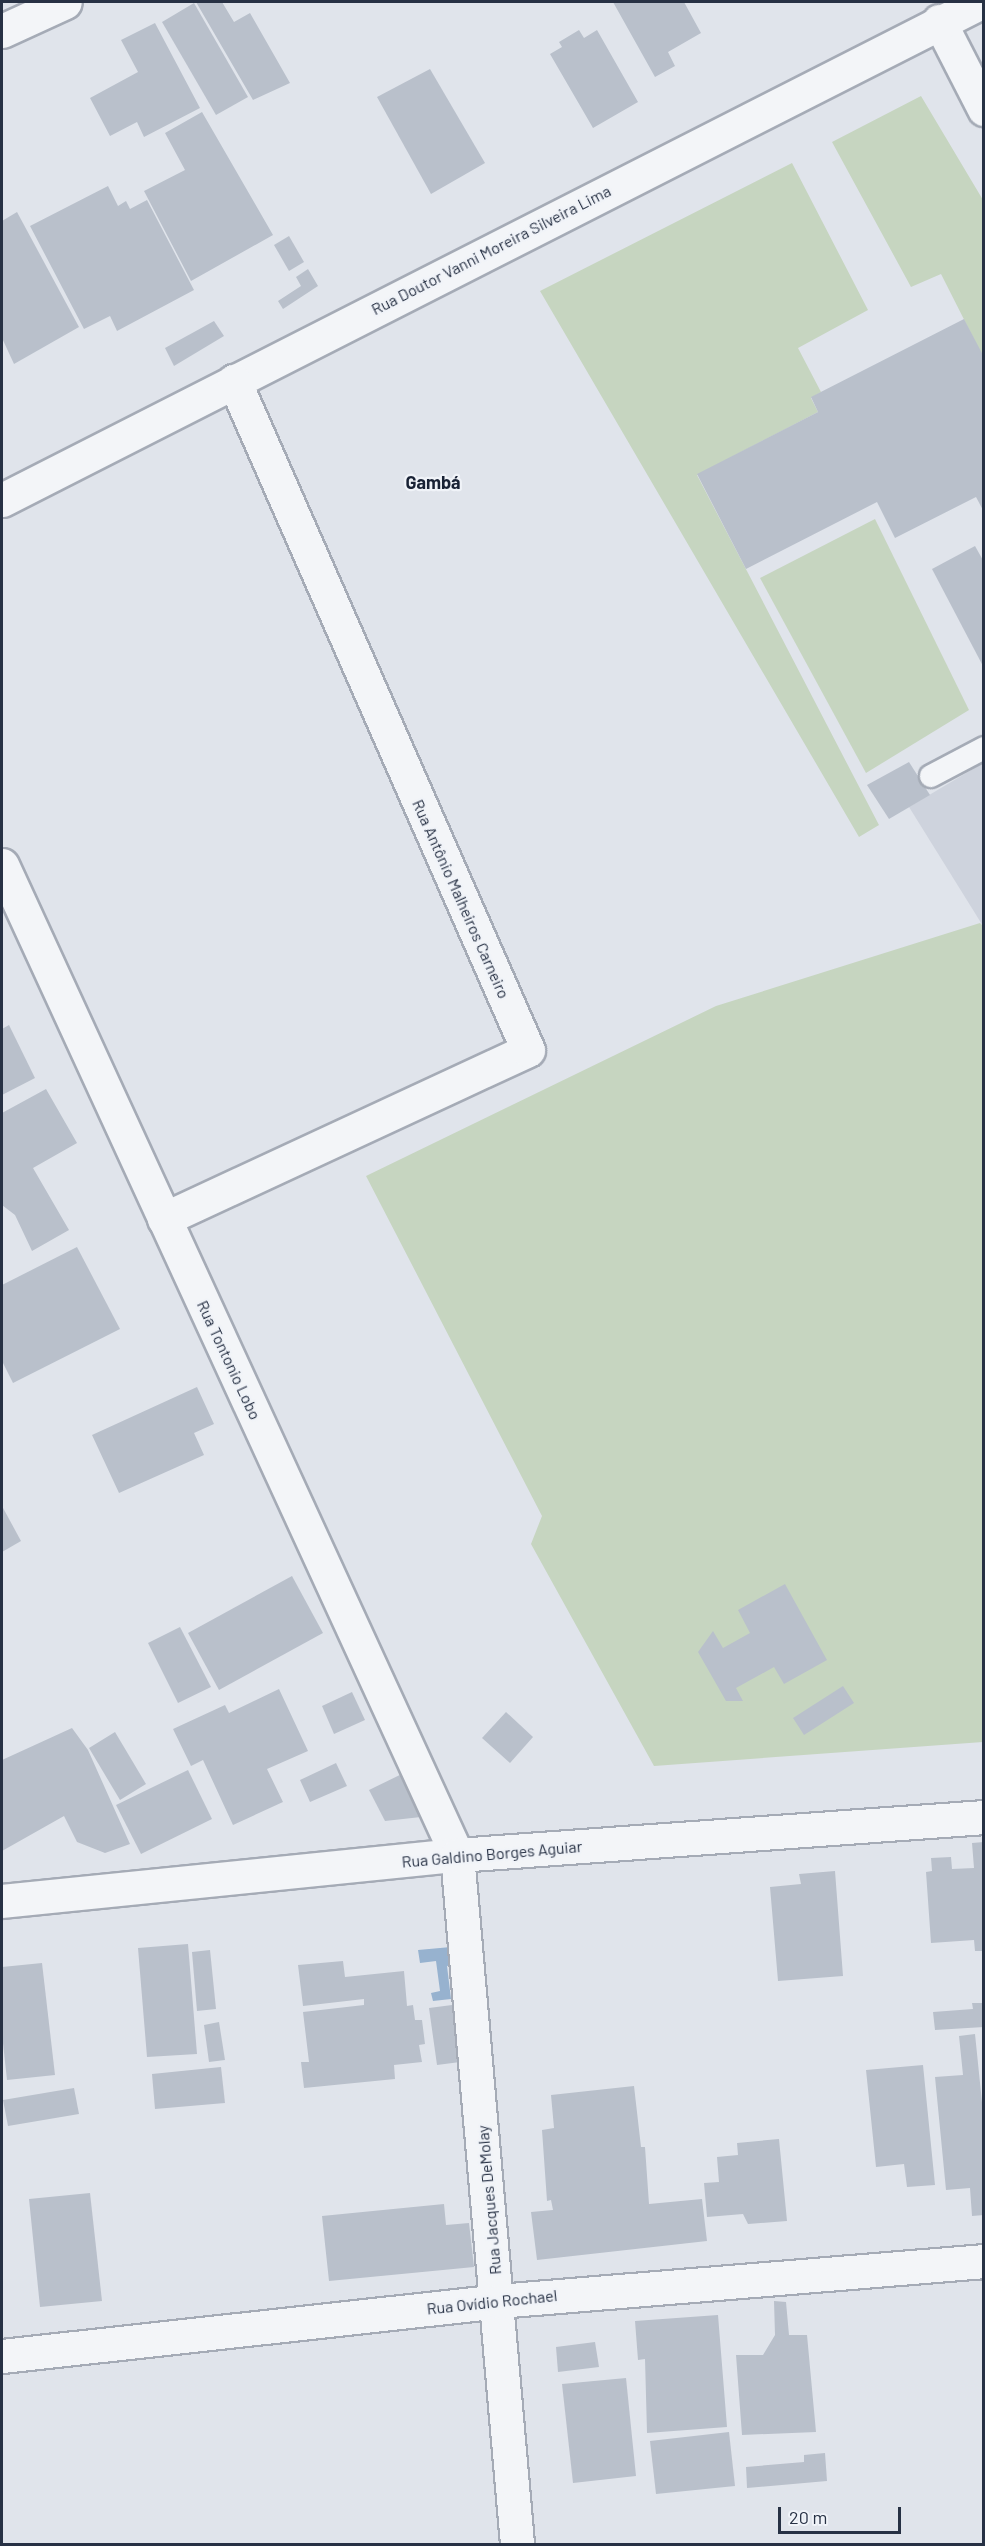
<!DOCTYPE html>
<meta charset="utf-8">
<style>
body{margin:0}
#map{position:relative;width:985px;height:2546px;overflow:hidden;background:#e0e4eb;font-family:Barlow,sans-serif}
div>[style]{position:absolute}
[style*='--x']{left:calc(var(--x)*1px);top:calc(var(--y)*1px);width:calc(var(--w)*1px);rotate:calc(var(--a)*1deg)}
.built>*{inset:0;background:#ced3dd}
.green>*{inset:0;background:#c6d5c0}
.water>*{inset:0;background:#97b2cf}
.building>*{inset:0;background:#b9c0cb}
.roads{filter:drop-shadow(2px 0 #a5abb6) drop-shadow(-2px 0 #a5abb6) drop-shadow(0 2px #a5abb6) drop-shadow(0 -2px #a5abb6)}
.lane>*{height:22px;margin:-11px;padding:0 11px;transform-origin:11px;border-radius:11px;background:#f3f5f8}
.street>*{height:33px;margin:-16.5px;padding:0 16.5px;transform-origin:16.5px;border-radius:16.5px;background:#f3f5f8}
span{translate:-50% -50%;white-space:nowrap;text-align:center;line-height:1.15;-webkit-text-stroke:4.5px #f0f3f8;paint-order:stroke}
.street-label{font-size:16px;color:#273144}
.neighbourhood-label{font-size:18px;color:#192235;font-weight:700}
.frame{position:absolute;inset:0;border:3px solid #273144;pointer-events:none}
.scale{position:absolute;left:778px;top:2507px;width:123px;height:27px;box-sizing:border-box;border:3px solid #273144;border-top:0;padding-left:8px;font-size:18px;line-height:21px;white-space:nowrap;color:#273144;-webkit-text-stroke:4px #f0f3f8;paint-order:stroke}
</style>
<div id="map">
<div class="built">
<div style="clip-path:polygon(983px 763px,983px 926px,909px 807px)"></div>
</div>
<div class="green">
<div style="clip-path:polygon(921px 96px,983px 200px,983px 357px,941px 274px,911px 287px,832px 142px)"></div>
<div style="clip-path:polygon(792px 163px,868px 310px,798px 348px,821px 392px,811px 398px,818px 412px,697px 475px,879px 825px,859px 837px,540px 291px)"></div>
<div style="clip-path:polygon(875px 519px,969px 710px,866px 773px,760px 578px)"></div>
<div style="clip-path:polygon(980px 923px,984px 927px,983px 1742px,654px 1766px,531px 1544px,542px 1516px,366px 1176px,716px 1006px)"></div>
</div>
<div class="water">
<div style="clip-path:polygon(451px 1947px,453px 1965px,447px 1966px,451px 1999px,433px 2001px,431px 1993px,440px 1991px,436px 1961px,420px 1963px,418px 1950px)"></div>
</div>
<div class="building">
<div style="clip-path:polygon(196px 2px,222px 2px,234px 22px,250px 13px,290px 83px,253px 100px)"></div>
<div style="clip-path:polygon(613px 2px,684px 2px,701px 33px,668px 52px,675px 66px,655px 77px)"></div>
<div style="clip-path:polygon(194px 3px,248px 97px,216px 115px,162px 22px)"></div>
<div style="clip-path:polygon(155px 23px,200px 108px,144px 137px,137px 122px,110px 136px,90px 98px,138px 72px,121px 40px)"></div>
<div style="clip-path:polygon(579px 30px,584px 38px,597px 30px,638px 102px,593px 128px,550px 54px,562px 47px,559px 42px)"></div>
<div style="clip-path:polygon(430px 69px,485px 163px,431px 194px,377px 97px)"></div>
<div style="clip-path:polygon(202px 112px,273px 235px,191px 281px,144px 191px,185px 170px,165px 133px)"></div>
<div style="clip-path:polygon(108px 186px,118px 206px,126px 201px,130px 209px,147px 200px,194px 290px,117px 331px,110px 316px,84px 329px,30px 226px)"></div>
<div style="clip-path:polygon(17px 212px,79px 327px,14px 364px,2px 338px,2px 221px)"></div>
<div style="clip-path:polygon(289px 236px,304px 262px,289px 271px,274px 245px)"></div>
<div style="clip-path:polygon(308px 269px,318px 286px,283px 309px,278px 301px,301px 286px,296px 277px)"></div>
<div style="clip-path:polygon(964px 319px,984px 357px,984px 512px,976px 497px,895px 538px,877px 502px,746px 569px,697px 474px,818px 412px,811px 397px)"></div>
<div style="clip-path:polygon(214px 321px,224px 336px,174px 366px,165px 348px)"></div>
<div style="clip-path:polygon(975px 546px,984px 562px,984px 668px,932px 569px)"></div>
<div style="clip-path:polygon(909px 762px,930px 795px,889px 819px,867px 785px)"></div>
<div style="clip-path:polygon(9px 1025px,35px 1078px,2px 1095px,2px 1029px)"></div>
<div style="clip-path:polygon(46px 1089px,77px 1143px,33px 1168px,69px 1230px,32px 1251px,15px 1215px,2px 1205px,2px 1113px)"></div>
<div style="clip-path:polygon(77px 1247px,120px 1329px,13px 1383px,2px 1361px,2px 1285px)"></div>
<div style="clip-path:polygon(197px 1387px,214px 1424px,194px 1433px,204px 1455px,119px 1493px,92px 1435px)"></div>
<div style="clip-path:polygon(2px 1506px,21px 1541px,2px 1552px)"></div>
<div style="clip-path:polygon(292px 1576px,323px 1633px,219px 1690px,188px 1633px)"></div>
<div style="clip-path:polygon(785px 1584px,827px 1660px,784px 1684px,774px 1667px,736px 1688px,743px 1701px,726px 1701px,698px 1652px,713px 1631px,723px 1648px,750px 1633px,738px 1610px)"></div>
<div style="clip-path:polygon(180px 1627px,211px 1687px,178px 1703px,148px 1643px)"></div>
<div style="clip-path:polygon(843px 1686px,854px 1703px,804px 1735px,793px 1718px)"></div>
<div style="clip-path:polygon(279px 1689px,308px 1751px,267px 1769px,283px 1802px,233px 1825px,203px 1760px,191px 1766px,173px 1729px,225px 1705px,229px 1713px)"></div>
<div style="clip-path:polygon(352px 1692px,365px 1720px,334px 1734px,322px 1706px)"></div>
<div style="clip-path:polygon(506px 1712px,533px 1737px,510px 1763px,482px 1738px)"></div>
<div style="clip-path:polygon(72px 1728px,88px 1750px,130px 1844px,105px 1853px,77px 1842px,64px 1816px,2px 1851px,2px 1760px)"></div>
<div style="clip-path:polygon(115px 1732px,146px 1784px,120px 1800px,89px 1748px)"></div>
<div style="clip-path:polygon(336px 1763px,347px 1786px,310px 1802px,300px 1780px)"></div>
<div style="clip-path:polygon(188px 1770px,212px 1819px,141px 1854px,116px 1805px)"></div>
<div style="clip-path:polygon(408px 1771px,430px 1816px,385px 1821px,369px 1790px)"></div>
<div style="clip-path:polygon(984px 1842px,984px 1951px,975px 1951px,974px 1940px,931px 1943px,926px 1872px,932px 1871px,931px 1858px,951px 1857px,952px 1869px,974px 1868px,972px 1843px)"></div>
<div style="clip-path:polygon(835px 1871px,843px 1976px,778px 1981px,770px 1887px,801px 1884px,799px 1874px)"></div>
<div style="clip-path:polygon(188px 1944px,197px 2054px,147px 2057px,138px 1948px)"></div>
<div style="clip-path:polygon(210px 1950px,216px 2009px,197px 2011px,192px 1952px)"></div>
<div style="clip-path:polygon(343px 1961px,345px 1977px,404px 1971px,407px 2006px,413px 2005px,415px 2020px,422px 2020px,425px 2044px,419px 2045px,422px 2062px,394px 2065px,395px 2079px,304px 2088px,301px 2062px,309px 2062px,303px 2012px,364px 2005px,364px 1999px,303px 2006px,298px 1965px)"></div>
<div style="clip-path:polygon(42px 1963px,55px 2075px,7px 2080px,2px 2034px,2px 1967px)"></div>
<div style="clip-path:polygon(972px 2003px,984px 2003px,984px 2027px,935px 2030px,933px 2012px,973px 2009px)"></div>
<div style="clip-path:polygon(452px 2005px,460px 2062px,437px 2065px,429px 2008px)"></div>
<div style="clip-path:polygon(219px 2022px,225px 2060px,209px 2062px,204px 2025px)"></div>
<div style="clip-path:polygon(975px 2034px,984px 2122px,984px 2215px,972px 2216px,970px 2188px,946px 2190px,935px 2077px,963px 2075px,959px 2036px)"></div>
<div style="clip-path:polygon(923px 2065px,935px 2185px,907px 2187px,904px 2164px,876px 2167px,866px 2070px)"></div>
<div style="clip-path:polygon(221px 2067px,225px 2103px,155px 2109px,152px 2074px)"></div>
<div style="clip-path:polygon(634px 2086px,641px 2147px,645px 2147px,649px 2204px,702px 2199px,707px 2241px,537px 2260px,531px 2212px,553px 2210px,551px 2200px,547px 2201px,542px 2130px,554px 2128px,551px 2095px)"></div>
<div style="clip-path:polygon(74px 2088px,79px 2114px,8px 2126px,3px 2100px)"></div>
<div style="clip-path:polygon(779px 2139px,787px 2221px,748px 2224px,743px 2214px,707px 2217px,704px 2183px,719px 2182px,717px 2157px,738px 2155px,737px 2143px)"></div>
<div style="clip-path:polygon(90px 2193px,102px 2301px,40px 2307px,29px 2199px)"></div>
<div style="clip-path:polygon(444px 2204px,446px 2225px,469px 2223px,474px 2267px,329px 2281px,322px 2216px)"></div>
<div style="clip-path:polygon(774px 2301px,786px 2302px,789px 2335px,807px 2335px,816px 2432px,742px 2435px,736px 2355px,763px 2355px,775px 2335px)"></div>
<div style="clip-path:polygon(718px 2315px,727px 2427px,647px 2433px,645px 2359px,638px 2360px,635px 2321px)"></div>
<div style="clip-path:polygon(595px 2342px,599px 2367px,558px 2372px,556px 2347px)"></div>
<div style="clip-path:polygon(626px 2378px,636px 2476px,573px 2483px,562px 2384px)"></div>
<div style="clip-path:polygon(729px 2432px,735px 2486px,656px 2494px,650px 2441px)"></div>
<div style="clip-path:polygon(825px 2453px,827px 2481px,747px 2488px,746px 2467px,804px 2462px,804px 2455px)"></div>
</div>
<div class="roads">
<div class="lane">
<div style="--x:931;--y:776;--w:60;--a:-27.8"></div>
</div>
<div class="street">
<div style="--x:939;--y:21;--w:99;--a:62.9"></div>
<div style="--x:2;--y:31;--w:69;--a:-24.7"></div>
<div style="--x:2;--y:500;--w:1098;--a:-26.96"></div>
<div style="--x:2;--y:865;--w:1090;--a:65.32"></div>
<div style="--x:457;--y:1855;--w:692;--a:85.02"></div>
<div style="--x:164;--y:1219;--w:401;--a:-24.9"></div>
<div style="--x:528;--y:1050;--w:731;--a:-113.72"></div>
<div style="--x:2;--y:1901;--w:457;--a:-5.8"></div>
<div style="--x:457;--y:1855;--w:528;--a:-4.12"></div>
<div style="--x:2;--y:2356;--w:499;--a:-6.3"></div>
<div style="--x:498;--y:2301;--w:488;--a:-4.7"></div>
</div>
</div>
<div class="street-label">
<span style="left:491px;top:250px;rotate:-27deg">Rua Doutor Vanni Moreira Silveira Lima</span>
<span style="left:461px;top:899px;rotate:66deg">Rua Antônio Malheiros Carneiro</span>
<span style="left:229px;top:1360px;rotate:65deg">Rua Tontonio Lobo</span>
<span style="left:492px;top:1854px;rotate:-5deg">Rua Galdino Borges Aguiar</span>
<span style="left:489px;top:2200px;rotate:-95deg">Rua Jacques DeMolay</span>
<span style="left:492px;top:2302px;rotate:-6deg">Rua Ovídio Rochael</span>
</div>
<div class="neighbourhood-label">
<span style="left:433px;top:482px">Gambá</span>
</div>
<div class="frame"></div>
<div class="scale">20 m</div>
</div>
